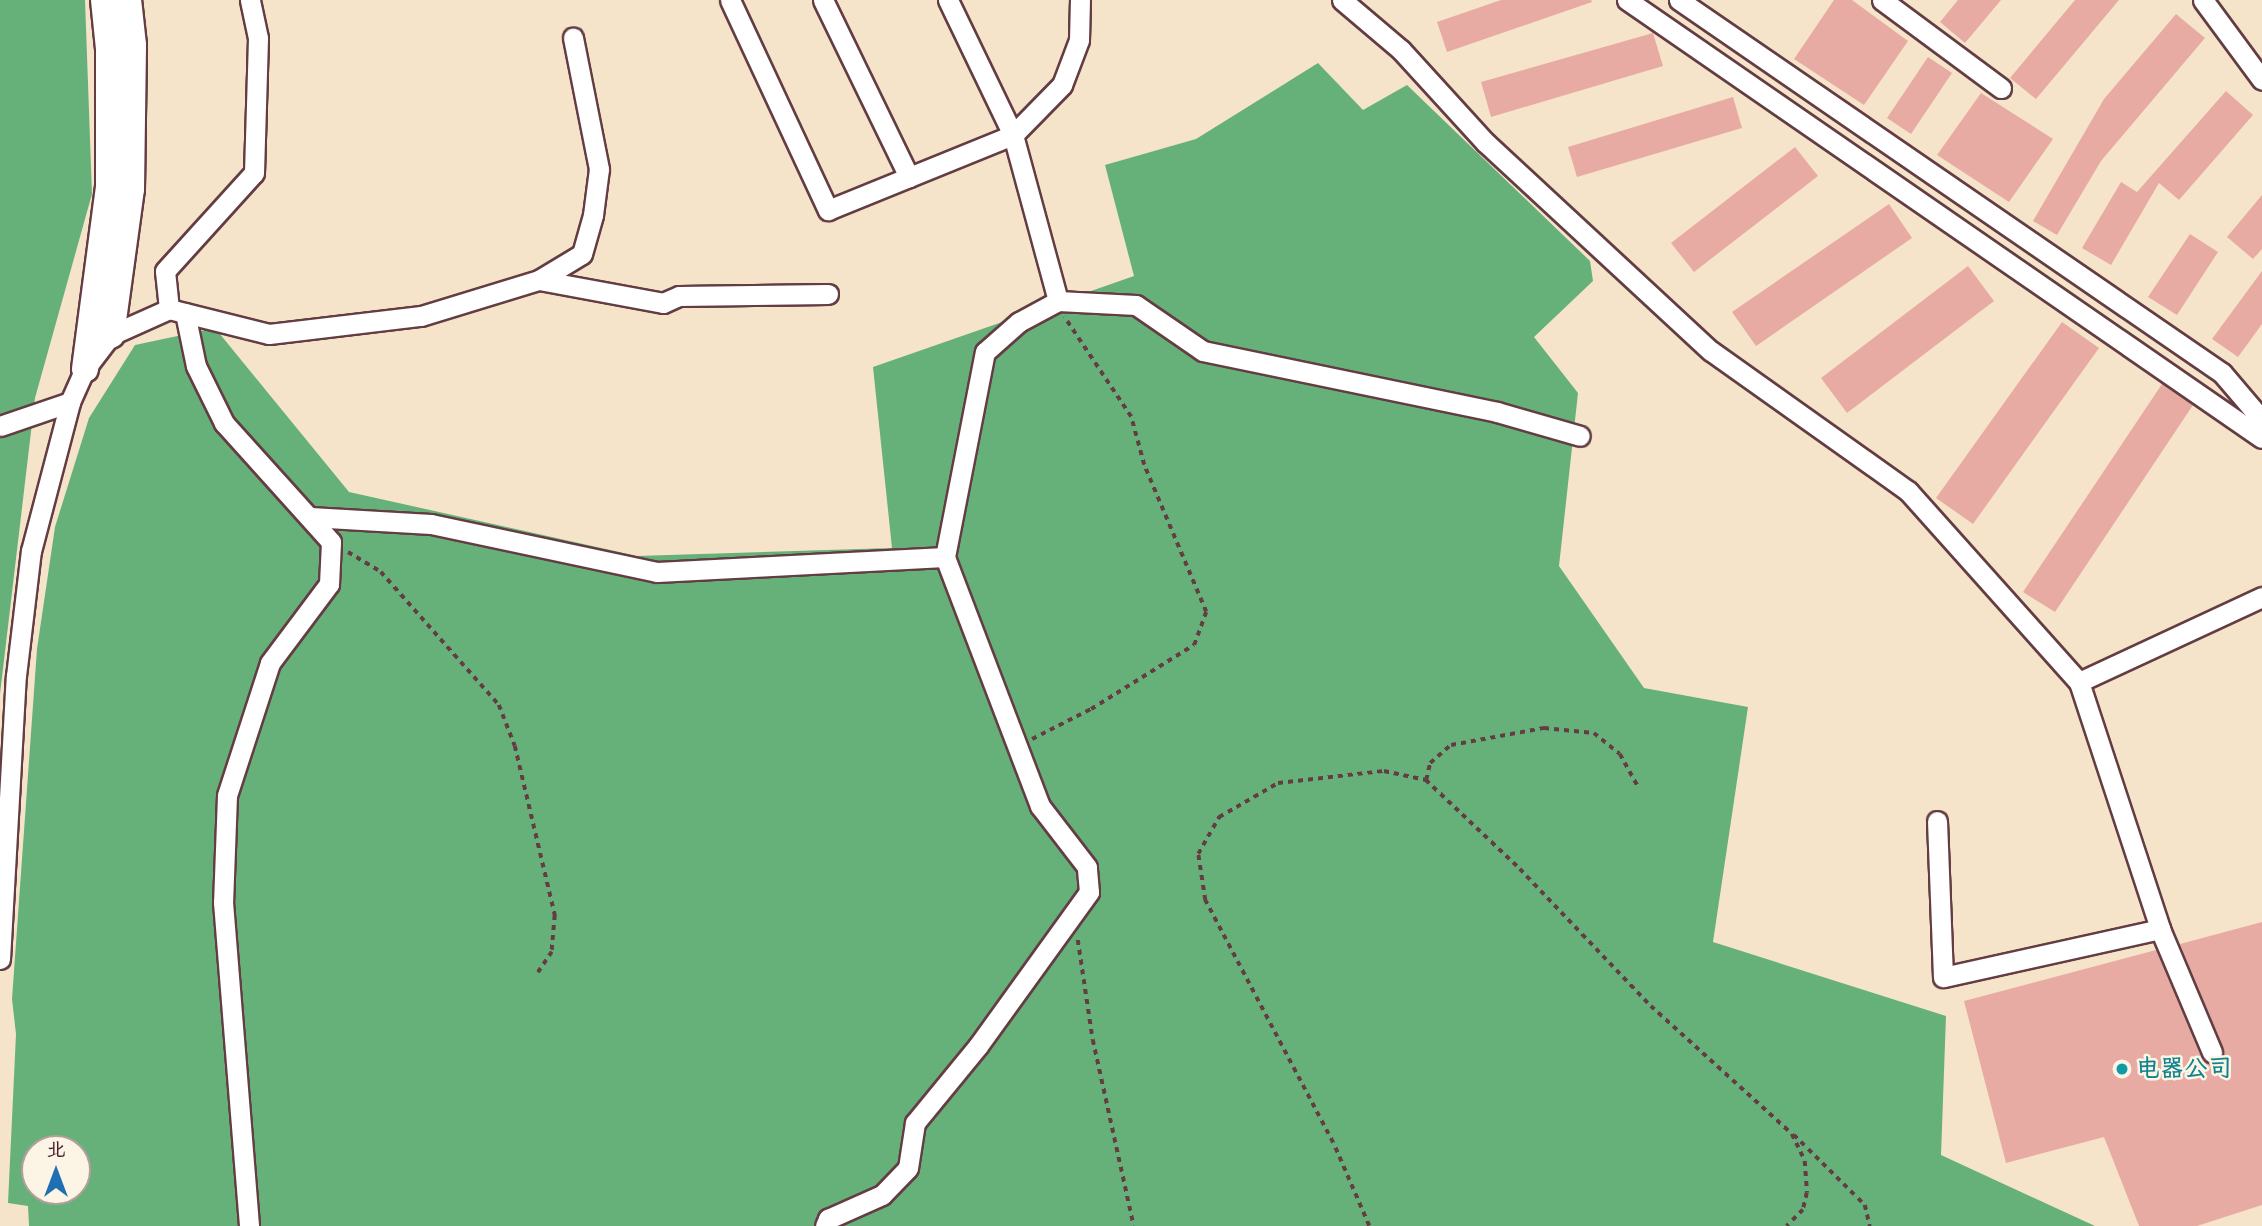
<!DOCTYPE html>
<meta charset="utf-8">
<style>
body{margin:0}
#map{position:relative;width:2262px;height:1226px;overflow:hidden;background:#f6e4ca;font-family:"Balsamiq Sans","LXGW WenKai TC",sans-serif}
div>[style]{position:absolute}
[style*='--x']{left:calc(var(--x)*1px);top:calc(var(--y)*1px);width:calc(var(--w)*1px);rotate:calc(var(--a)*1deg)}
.forest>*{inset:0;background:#66b17a}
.building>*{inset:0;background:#e8aba3}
.path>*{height:3.5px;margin-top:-1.75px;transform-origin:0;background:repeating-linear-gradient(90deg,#643d43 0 5px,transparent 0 10px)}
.roads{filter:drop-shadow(2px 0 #643d43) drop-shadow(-2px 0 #643d43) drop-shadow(0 2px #643d43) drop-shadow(0 -2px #643d43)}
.street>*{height:19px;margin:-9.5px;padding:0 9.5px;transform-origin:9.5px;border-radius:9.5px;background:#fff}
.secondary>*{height:26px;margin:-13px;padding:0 13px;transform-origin:13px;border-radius:13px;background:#fff}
.dots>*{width:19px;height:19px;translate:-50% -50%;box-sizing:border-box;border:4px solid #fcf5e5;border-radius:50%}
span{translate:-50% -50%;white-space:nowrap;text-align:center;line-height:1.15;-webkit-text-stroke:5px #fcf5e5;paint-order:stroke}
.culture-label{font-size:24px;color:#0d838f;font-weight:700}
.left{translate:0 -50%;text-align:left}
.north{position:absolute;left:21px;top:1135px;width:70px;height:70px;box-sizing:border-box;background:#fcf5e5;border:2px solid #b59f9b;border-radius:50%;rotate:0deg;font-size:19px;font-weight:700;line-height:28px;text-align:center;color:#4a1f2b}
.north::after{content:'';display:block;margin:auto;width:24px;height:32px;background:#1f6fb2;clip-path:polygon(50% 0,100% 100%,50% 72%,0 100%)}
</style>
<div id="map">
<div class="forest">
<div style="clip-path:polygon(0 0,85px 0,92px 194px,35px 398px,0 694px)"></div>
<div style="clip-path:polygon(evenodd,1318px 63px,1363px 110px,1407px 85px,1590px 261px,1593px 281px,1534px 337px,1578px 393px,1559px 566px,1644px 688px,1748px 707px,1713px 942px,1946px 1016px,1941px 1155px,2095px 1226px,29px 1226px,28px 1206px,8px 1203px,16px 1034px,12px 999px,37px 649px,55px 527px,89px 418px,135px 345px,215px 328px,349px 492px,637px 556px,892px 548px,873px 367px,1134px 276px,1105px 165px,1196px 139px,1318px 63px,35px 1149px,77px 1149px,77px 1191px,35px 1191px,35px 1149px)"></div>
</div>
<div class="building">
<div style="clip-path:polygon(1501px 0,1591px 0,1592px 2px,1447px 52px,1437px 22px)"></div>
<div style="clip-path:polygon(1834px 0,1852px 0,1908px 41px,1864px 105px,1794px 59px)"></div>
<div style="clip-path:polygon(1958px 0,2001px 0,1965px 43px,1940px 22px)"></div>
<div style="clip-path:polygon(2075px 0,2119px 0,2036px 99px,2010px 78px)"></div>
<div style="clip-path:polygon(2176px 14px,2205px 38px,2101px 161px,2057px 235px,2033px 221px,2104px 99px)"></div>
<div style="clip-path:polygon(1653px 33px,1663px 66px,1491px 117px,1481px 82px)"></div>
<div style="clip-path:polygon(1928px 57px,1952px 73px,1911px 134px,1887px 118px)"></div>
<div style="clip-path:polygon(2226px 91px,2253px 115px,2179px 200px,2159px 183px,2111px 265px,2082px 248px,2121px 182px,2137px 192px)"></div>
<div style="clip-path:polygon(1981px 93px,2053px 139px,2009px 202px,1937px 155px)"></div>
<div style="clip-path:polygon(1733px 97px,1742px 128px,1577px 177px,1568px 147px)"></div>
<div style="clip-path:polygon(1795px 147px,1818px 176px,1694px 272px,1671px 243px)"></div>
<div style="clip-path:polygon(2262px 195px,2262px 249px,2253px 259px,2227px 237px)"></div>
<div style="clip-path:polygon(1889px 204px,1912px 238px,1756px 346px,1732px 312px)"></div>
<div style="clip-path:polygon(2190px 234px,2218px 252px,2177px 315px,2148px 297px)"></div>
<div style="clip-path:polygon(1968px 266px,1994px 301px,1847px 413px,1821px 378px)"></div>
<div style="clip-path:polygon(2262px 271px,2262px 324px,2238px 357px,2212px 339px)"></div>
<div style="clip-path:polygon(2062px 322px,2099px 348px,1973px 524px,1936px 498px)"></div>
<div style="clip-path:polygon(2162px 384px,2193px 405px,2055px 612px,2023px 592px)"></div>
<div style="clip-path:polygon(2262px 922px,2262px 1205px,2197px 1226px,2139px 1226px,2104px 1137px,2006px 1163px,1964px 1001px,2156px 950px,2201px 1057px,2216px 1063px,2222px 1059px,2223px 1047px,2180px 944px)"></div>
</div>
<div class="path">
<div style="--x:348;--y:552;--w:39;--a:31"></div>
<div style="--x:381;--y:572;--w:178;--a:48.4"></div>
<div style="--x:499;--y:705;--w:44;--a:68.7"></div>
<div style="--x:515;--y:746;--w:174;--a:76.7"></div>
<div style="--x:555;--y:915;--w:37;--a:95"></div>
<div style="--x:552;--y:952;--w:25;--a:124"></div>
<div style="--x:1032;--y:739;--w:66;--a:-27"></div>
<div style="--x:1091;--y:709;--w:121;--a:-31.9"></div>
<div style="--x:1194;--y:645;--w:35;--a:-70"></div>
<div style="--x:1206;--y:612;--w:160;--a:-112.9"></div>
<div style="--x:1144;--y:465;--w:50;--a:-105.2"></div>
<div style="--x:1131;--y:417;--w:120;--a:-123.8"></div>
<div style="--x:1426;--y:780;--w:17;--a:-77"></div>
<div style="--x:1430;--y:763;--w:28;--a:-41"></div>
<div style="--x:1451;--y:745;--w:95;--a:-10.4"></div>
<div style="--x:1544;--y:728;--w:50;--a:5.7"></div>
<div style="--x:1594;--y:733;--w:33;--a:39"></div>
<div style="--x:1620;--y:754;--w:39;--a:61"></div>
<div style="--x:1078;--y:940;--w:101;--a:81.5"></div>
<div style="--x:1093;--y:1040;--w:190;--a:77.6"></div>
<div style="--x:1794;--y:1135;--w:100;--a:44.6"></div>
<div style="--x:1865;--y:1205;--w:22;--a:77"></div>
<div style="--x:1369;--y:1226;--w:90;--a:-113.4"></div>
<div style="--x:1333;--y:1143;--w:275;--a:-117.8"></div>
<div style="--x:1205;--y:900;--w:47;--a:-98.7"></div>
<div style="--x:1198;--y:854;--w:43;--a:-60.4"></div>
<div style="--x:1219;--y:817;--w:68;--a:-30"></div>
<div style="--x:1278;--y:783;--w:107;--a:-6.5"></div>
<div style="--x:1384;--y:771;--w:43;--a:12.1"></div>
<div style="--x:1426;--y:780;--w:129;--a:43.4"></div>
<div style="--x:1520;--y:869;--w:190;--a:46.3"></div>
<div style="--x:1651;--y:1006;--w:190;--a:42.2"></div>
<div style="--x:1792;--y:1134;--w:30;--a:64"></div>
<div style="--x:1805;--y:1161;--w:32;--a:86"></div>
<div style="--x:1807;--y:1193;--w:17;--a:103"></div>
<div style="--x:1803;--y:1210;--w:23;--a:135"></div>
</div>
<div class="roads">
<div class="street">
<div style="--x:730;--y:0;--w:232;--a:65"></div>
<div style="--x:828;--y:210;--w:200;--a:-22.1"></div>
<div style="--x:1013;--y:135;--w:70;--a:-45.6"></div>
<div style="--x:1062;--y:85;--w:48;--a:-69.3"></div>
<div style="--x:1079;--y:40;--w:40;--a:-88.6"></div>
<div style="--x:823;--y:0;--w:197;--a:64.1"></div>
<div style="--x:948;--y:0;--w:150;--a:64.3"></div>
<div style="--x:1013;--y:135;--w:172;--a:74.8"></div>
<div style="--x:1342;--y:0;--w:77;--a:40.3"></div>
<div style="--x:1401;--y:50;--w:126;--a:47.6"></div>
<div style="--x:1486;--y:143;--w:306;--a:42.8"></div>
<div style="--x:1711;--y:351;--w:242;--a:35.4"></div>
<div style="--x:1908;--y:491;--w:256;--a:48.2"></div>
<div style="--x:2079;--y:682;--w:260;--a:71.8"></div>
<div style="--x:2160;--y:929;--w:222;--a:167.5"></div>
<div style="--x:1943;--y:977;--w:156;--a:-92.2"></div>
<div style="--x:1627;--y:0;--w:771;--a:34.6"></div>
<div style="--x:1679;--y:0;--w:659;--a:34.49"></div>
<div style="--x:2222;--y:373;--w:62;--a:49.6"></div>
<div style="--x:1882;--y:0;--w:148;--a:36.5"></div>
<div style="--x:2203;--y:0;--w:99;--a:53.6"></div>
<div style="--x:539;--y:280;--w:126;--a:10.5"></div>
<div style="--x:663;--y:303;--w:17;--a:-24"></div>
<div style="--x:679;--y:296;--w:149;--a:-0.8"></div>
<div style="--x:169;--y:309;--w:38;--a:-96"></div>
<div style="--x:165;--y:271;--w:132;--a:-47.8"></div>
<div style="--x:254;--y:173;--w:135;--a:-88.3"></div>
<div style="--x:258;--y:38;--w:39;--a:-102"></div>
<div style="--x:185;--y:313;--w:54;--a:78.3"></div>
<div style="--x:196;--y:366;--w:64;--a:63.8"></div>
<div style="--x:224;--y:423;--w:160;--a:48"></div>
<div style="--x:331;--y:542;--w:42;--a:92.7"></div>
<div style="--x:329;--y:584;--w:99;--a:126.8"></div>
<div style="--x:270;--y:663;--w:139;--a:108"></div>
<div style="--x:227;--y:795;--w:107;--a:92.1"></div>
<div style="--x:223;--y:902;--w:325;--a:85.4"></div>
<div style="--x:0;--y:426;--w:74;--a:-18.9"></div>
<div style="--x:310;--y:517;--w:121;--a:3.3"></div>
<div style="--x:431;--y:524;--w:231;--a:12"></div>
<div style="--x:657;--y:572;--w:288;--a:-3"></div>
<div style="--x:945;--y:557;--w:209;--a:-79"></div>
<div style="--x:985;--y:352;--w:45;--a:-41.4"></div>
<div style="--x:1019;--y:322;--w:44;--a:-28.3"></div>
<div style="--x:1058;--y:301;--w:78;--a:2.9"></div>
<div style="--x:1136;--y:305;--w:81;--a:34.5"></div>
<div style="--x:1203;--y:351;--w:300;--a:11.7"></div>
<div style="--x:1497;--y:412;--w:86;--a:16.1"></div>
<div style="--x:2079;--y:682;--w:202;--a:-24.9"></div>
<div style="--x:2160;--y:929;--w:134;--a:67.1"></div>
<div style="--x:0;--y:959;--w:283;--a:-86.8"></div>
<div style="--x:16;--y:676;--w:126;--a:-83.2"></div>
<div style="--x:31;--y:551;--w:154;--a:-75.3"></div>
<div style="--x:70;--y:402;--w:36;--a:-66"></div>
<div style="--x:85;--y:369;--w:43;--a:-52.6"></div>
<div style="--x:111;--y:335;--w:64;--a:-24.1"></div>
<div style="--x:169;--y:309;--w:103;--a:14"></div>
<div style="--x:269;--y:334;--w:153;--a:-6.8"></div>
<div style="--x:421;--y:316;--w:123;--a:-17"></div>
<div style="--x:539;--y:280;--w:50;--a:-31.2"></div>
<div style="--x:582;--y:254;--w:41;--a:-74.2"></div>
<div style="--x:593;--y:215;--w:46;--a:-82.6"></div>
<div style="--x:599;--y:169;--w:134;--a:-101.2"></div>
<div style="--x:825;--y:1226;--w:8;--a:-67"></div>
<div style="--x:828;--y:1219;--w:59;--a:-24"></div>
<div style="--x:882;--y:1195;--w:37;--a:-46"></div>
<div style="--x:908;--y:1168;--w:46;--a:-81.2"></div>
<div style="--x:915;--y:1123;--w:99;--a:-50.7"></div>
<div style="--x:978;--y:1046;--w:190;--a:-54.2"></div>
<div style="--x:1089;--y:892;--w:25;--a:-95"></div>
<div style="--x:1087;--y:867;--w:77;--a:-127.6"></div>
<div style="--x:1040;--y:806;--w:267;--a:-110.9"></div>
</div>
<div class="secondary">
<div style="--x:111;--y:335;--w:147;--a:-82.2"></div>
<div style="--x:131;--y:189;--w:144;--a:-89.2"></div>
<div style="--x:133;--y:45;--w:45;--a:-96.3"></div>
<div style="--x:85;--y:369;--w:184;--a:-82.5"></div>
<div style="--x:109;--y:187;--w:138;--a:-90"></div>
<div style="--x:109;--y:49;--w:49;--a:-95.8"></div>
</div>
</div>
<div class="dots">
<div style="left:2122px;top:1069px;background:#0f9aa8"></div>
</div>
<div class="culture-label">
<span class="left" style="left:2136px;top:1069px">电器公司</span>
</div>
<div class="north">北</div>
</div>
